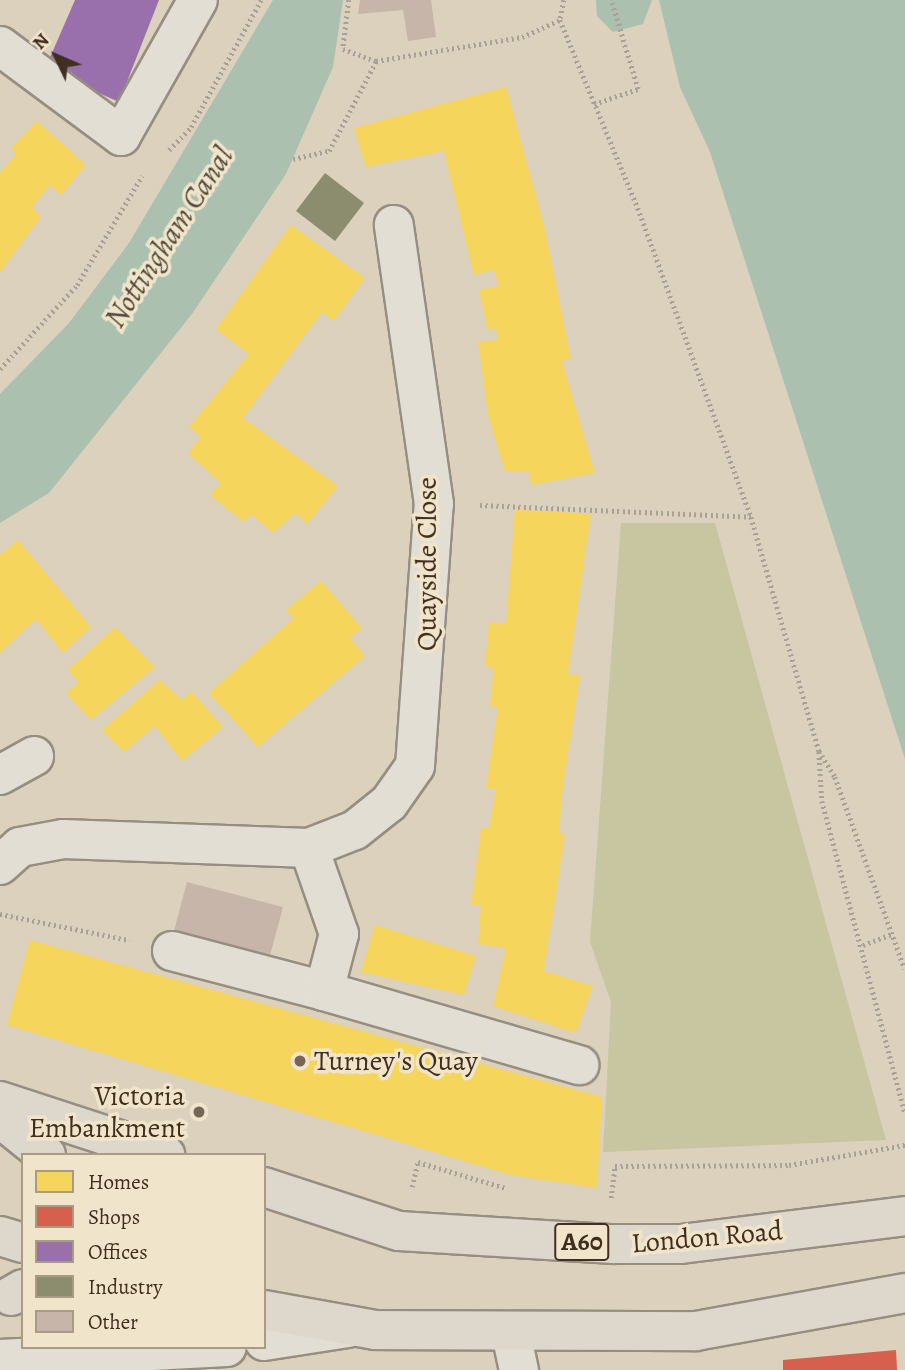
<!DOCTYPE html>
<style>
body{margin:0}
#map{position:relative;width:905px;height:1370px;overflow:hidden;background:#dbd1bc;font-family:Alegreya,serif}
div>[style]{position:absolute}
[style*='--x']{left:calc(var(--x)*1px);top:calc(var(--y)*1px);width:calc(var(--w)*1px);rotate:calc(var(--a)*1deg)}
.green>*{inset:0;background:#c7c6a1}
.water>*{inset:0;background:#abc0af}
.homes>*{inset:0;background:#f6d55c}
.shops>*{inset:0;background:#d6604d}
.offices>*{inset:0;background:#9970ab}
.industry>*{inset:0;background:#8c8c6e}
.building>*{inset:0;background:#c6b5a8}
.path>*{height:4.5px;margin-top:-2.25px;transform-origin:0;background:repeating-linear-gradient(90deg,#a7a198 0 2px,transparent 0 5.5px)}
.roads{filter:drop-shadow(2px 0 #968e80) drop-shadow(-2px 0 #968e80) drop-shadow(0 2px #968e80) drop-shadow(0 -2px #968e80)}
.minor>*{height:38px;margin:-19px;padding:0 19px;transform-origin:19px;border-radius:19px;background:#e3ded3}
.major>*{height:38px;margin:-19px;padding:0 19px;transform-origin:19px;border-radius:19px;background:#ded8cc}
.dots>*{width:19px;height:19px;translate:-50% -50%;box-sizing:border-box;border:4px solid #f0e4cb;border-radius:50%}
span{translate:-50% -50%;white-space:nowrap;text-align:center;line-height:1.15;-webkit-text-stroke:7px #f0e4cb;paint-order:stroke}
.shield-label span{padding:2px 5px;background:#f0e4cb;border:2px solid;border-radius:5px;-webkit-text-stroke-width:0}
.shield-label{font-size:26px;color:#402e1e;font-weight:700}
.street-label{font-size:28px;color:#402e1e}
.poi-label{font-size:28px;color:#402e1e}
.left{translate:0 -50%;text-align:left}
.right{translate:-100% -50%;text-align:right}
.water-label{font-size:30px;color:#514a3a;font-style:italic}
.legend{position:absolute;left:21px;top:1153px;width:245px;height:196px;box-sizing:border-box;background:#f0e4cb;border:2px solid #aa9b86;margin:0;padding:9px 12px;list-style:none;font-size:21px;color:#402e1e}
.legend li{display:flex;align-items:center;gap:14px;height:35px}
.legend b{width:35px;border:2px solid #aa9b86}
.north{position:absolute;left:21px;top:21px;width:70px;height:70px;-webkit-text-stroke:5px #f0e4cb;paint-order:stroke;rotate:314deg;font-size:19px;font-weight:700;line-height:28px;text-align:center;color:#402e1e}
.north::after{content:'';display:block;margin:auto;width:24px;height:32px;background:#402e1e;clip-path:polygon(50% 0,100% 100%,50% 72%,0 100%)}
</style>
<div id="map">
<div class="green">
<div style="clip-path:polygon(621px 523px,715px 523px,886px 1140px,603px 1152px,611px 1002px,590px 942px)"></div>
</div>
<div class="water">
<div style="clip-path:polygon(273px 0,343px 0,333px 67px,286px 174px,192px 314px,49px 493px,0 523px,0 394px,69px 323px,129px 243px)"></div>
<div style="clip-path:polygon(596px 0,652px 0,643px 24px,613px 32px,597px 16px)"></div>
<div style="clip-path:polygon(659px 0,905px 0,905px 759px,710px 152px,680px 87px)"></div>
</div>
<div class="homes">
<div style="clip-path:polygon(506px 87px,545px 229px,571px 359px,562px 361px,595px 473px,531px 485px,529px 472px,505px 471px,488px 415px,478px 342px,498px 340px,496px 328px,488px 330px,479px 290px,499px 286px,494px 270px,474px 275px,444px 151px,366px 167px,354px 128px)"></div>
<div style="clip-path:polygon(37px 121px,86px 165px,61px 195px,50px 185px,32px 207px,41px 217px,0 272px,0 173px,16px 154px,11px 148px)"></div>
<div style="clip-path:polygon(291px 225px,365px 278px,334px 321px,322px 312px,243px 418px,338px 486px,307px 524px,296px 513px,273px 533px,251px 514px,244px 522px,210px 495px,221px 483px,188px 453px,201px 437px,189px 427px,249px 354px,216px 329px)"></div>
<div style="clip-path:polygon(515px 509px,591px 514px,568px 674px,580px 675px,562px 794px,559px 833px,565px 834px,544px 971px,593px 986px,576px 1033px,493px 1006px,506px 948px,478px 944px,481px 905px,471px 905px,481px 828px,489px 828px,496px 789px,486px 788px,498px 707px,490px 706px,494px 667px,485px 667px,489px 622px,506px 624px)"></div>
<div style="clip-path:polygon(18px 540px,91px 627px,63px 653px,36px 619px,0 653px,0 555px)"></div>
<div style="clip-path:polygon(321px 581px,362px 628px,350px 638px,365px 656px,258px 747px,209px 693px,294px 618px,286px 610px)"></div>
<div style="clip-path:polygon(115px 627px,155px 667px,91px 720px,66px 693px,79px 682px,68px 670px)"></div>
<div style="clip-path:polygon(160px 680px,182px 700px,191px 691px,223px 727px,182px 761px,155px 726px,124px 752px,102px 730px)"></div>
<div style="clip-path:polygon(375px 925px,476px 956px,464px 995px,361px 972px)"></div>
<div style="clip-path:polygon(30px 940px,602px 1097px,597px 1188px,511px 1175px,7px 1025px)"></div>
</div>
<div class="shops">
<div style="clip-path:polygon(896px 1350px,897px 1370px,783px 1370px,783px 1360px)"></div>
</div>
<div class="offices">
<div style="clip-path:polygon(75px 0,159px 0,119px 102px,45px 69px)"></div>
</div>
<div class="industry">
<div style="clip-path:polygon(325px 173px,364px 203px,335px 241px,296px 211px)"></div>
</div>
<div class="building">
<div style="clip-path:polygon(360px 0,431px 0,436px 37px,408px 41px,403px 10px,358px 14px)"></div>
<div style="clip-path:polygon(187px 882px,283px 907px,270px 955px,174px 931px)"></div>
</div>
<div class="path">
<div style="--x:349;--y:0;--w:49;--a:97"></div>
<div style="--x:343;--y:49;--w:35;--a:20"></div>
<div style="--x:564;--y:0;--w:20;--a:101"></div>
<div style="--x:560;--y:20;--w:204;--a:67.5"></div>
<div style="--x:638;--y:208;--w:329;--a:69.9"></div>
<div style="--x:751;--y:517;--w:244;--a:73.8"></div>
<div style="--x:819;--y:751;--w:31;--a:58"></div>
<div style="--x:835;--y:777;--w:204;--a:70"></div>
<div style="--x:594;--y:104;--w:46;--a:-18.8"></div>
<div style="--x:638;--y:89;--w:93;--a:-106.9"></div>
<div style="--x:169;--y:150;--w:32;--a:-46"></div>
<div style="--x:191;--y:127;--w:145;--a:-61.1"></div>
<div style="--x:293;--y:159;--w:37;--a:-13"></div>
<div style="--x:329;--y:151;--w:102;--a:-62.4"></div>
<div style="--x:376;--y:61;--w:148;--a:-9.3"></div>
<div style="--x:522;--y:37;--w:42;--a:-24.1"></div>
<div style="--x:0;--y:369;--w:114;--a:-47.5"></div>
<div style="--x:77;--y:285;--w:127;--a:-59.2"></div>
<div style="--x:480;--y:505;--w:271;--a:2.5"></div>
<div style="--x:819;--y:752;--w:49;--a:86.5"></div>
<div style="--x:822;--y:801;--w:322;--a:75.1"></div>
<div style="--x:0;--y:914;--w:132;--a:11.4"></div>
<div style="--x:863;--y:945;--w:33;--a:-21"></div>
<div style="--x:412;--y:1187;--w:26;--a:-77"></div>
<div style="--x:418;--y:1162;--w:92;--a:16.5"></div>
<div style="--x:611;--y:1198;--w:32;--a:-83"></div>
<div style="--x:615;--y:1166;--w:174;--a:-0.3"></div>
<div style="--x:789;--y:1165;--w:118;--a:-9.8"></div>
</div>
<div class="roads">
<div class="minor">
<div style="--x:0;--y:46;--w:151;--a:36.6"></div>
<div style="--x:121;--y:136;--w:156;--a:-60.5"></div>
<div style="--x:0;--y:775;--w:39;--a:-29"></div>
<div style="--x:0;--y:865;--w:27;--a:-42"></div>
<div style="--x:20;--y:847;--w:44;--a:-10.5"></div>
<div style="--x:63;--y:839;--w:246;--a:2.1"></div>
<div style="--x:309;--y:848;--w:49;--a:-21.4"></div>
<div style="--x:355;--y:830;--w:43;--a:-38.5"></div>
<div style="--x:389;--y:803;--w:45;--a:-54.9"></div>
<div style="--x:415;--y:766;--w:263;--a:-85.9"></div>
<div style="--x:434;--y:504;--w:282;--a:-98.2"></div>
<div style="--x:172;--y:951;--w:157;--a:14.7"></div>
<div style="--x:324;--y:991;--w:59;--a:-75.3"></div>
<div style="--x:339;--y:934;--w:91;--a:-109.2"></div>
<div style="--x:324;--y:991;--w:266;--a:16.2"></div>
<div style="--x:511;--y:1333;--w:38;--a:78"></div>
<div style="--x:264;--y:1341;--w:85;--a:-8.8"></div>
<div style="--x:0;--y:1359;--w:227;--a:-3"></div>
</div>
<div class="major">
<div style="--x:0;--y:1101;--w:174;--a:18.1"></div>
<div style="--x:0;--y:1118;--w:59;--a:38.8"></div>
<div style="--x:264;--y:1187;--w:142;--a:18.1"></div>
<div style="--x:399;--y:1231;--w:215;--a:3.5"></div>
<div style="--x:614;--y:1244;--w:67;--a:0"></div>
<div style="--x:681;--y:1244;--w:226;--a:-7.1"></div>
<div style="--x:0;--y:1236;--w:24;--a:17"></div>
<div style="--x:11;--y:1296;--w:14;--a:-30"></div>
<div style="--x:264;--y:1310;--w:113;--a:10.2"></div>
<div style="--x:375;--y:1330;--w:321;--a:0.2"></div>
<div style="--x:696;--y:1331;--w:212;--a:-10.3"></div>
</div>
</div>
<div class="dots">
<div style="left:300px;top:1061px;background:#766755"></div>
<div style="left:199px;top:1112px;background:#766755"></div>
</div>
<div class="shield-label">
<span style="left:582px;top:1242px">A60</span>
</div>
<div class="street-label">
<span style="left:427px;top:564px;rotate:-90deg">Quayside Close</span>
<span style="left:707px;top:1237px;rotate:-5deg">London Road</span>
</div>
<div class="poi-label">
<span class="left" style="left:314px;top:1061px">Turney's Quay</span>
<span class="right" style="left:185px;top:1112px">Victoria<br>Embankment</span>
</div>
<div class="water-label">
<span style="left:169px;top:237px;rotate:-57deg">Nottingham Canal</span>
</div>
<ul class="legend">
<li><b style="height:19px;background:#f6d55c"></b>Homes</li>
<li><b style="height:19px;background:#d6604d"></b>Shops</li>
<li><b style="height:19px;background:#9970ab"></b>Offices</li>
<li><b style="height:19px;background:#8c8c6e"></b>Industry</li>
<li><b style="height:19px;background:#c6b5a8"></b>Other</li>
</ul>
<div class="north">N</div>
</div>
